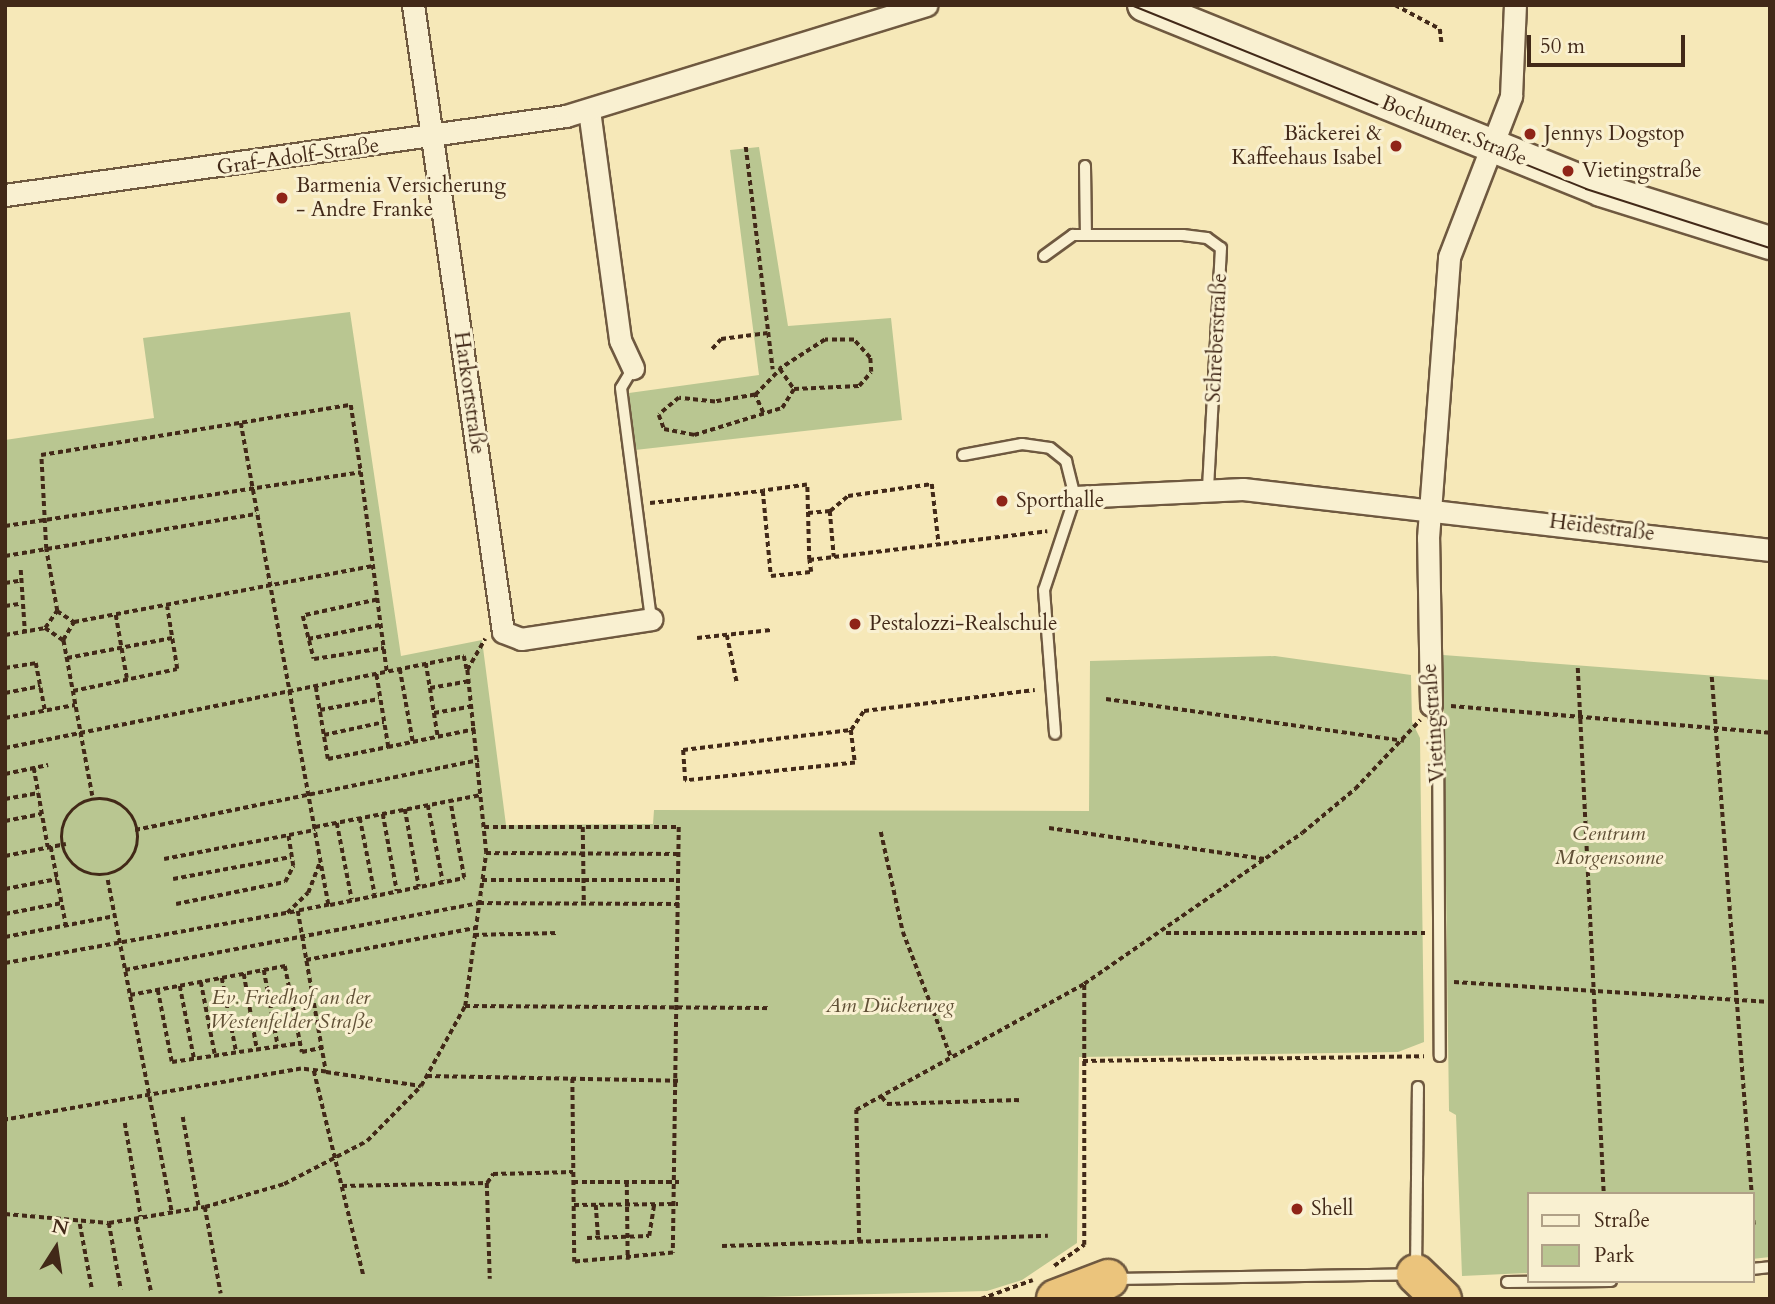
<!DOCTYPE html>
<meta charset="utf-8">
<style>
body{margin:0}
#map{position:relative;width:1775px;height:1304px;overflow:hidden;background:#f6e8b8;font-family:Cardo,serif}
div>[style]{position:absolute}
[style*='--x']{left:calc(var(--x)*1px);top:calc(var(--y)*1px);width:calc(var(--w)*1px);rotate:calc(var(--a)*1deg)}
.green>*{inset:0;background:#b9c691}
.path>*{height:3.5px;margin-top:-1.75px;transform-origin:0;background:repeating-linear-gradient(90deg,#422918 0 5px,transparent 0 8.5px)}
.path>.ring{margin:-1.75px;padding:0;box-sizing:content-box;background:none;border:3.5px solid #422918;border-radius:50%}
.roads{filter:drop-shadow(2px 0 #6f5940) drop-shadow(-2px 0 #6f5940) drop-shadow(0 2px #6f5940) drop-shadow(0 -2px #6f5940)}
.lane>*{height:10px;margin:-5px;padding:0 5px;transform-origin:5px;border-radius:5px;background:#f9f0d1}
.street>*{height:21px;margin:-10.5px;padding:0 10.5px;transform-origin:10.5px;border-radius:10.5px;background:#f9f0d1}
.secondary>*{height:32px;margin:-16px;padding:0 16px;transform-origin:16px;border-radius:16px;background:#f9f0d1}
.highway>*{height:38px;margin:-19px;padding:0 19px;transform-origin:19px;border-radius:19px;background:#ebc47c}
.tram>*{height:2px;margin:-1px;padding:0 1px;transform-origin:1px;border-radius:1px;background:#422918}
.dots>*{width:19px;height:19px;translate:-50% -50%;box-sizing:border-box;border:4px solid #f9f0d1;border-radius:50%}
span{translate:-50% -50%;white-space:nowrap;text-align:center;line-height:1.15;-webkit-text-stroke:6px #f9f0d1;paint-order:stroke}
.street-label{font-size:21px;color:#422918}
.poi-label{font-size:21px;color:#422918}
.right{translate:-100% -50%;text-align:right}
.left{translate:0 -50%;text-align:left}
.park-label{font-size:21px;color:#605036;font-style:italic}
.frame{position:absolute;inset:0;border:7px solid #422918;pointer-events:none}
.legend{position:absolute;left:1527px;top:1192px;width:228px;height:91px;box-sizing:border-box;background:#f9f0d1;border:2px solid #b0a087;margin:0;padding:9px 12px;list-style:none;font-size:21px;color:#422918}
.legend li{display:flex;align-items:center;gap:14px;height:35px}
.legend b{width:35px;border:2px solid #b0a087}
.north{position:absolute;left:21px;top:1213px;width:70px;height:70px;-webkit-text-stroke:5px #f9f0d1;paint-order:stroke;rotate:12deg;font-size:19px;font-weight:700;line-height:28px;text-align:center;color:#422918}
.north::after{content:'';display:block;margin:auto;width:24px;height:32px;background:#422918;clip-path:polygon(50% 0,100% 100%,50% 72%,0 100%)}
.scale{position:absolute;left:1527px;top:35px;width:158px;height:32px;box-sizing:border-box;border:4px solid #422918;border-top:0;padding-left:9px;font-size:21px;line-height:24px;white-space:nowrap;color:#422918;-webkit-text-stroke:5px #f9f0d1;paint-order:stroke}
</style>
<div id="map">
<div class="green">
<div style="clip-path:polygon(759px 147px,788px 326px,891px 318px,902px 420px,635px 450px,629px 393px,759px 375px,730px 150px)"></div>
<div style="clip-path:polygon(350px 312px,401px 656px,482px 640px,506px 825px,653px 824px,654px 810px,1089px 811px,1090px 661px,1275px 656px,1411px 675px,1412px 722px,1420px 738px,1424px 1042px,1398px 1052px,1079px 1057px,1077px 1243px,1022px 1280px,987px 1291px,691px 1299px,5px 1299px,5px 440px,154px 418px,143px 338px)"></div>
<div style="clip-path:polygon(1443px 655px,1770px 680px,1770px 1257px,1752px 1259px,1752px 1194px,1528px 1194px,1528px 1273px,1462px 1276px,1456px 1115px,1449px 1111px)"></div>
</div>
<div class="path">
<div style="--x:1395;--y:5;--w:51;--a:28.1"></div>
<div style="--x:1440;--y:29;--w:16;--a:83"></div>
<div style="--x:746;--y:147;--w:224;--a:83.1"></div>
<div style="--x:712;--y:349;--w:13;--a:-48"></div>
<div style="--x:721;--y:339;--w:47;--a:-7.3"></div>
<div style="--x:755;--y:395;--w:41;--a:170.1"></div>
<div style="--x:715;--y:402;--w:36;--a:-174"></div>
<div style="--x:679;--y:398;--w:26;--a:140"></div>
<div style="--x:659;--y:415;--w:15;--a:70"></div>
<div style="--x:664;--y:429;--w:31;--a:11"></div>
<div style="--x:694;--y:435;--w:92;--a:-17.1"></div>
<div style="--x:782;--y:408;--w:22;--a:-58"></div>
<div style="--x:794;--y:389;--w:65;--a:-2.6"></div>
<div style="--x:859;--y:386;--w:18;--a:-49"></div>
<div style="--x:871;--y:372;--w:14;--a:-94"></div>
<div style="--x:870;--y:358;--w:24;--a:-132"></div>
<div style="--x:854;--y:340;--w:29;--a:180"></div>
<div style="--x:825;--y:340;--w:54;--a:147.2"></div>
<div style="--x:780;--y:369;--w:24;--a:55"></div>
<div style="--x:763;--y:413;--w:20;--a:-114"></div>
<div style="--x:755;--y:395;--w:36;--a:-46"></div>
<div style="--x:241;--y:423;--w:490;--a:79.7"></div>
<div style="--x:329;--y:905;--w:32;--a:169"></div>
<div style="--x:650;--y:503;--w:114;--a:-6.1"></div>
<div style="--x:830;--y:511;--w:46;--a:85"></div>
<div style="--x:808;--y:513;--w:22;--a:-5"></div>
<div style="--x:830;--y:511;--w:23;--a:-40"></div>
<div style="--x:848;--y:496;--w:85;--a:-8.1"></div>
<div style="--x:932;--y:484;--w:61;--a:83.5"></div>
<div style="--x:5;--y:526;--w:360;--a:-8.6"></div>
<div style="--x:361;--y:472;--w:202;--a:82.6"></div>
<div style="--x:5;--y:556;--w:255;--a:-9.5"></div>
<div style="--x:809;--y:560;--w:75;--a:-91.5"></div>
<div style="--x:807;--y:485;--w:44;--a:172.2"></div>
<div style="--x:763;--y:491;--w:85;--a:84.6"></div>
<div style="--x:771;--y:576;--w:40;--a:-5.7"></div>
<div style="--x:811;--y:572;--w:12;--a:-99"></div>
<div style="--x:809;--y:560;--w:240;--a:-6.9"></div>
<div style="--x:21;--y:570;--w:61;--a:86.2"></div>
<div style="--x:5;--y:583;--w:18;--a:-9"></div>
<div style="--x:377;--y:600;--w:76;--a:167.8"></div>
<div style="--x:303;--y:616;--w:44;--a:75.7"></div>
<div style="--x:314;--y:659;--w:71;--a:-8.9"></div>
<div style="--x:5;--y:606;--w:14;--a:-8"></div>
<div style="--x:57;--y:611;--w:20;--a:33"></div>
<div style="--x:116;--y:615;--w:64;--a:80.1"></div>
<div style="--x:45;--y:628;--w:22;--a:34"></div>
<div style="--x:5;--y:635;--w:41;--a:-9.9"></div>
<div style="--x:45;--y:628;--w:21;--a:-55"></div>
<div style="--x:57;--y:611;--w:63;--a:-100.1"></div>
<div style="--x:46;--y:549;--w:94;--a:-93"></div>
<div style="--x:41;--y:455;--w:314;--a:-9.2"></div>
<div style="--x:351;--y:405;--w:68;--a:81.5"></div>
<div style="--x:727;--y:635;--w:49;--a:78.2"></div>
<div style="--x:697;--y:638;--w:74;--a:-6.2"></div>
<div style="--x:308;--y:639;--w:73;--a:-11"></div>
<div style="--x:67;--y:658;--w:107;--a:-10.8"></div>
<div style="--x:426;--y:663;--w:75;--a:80.8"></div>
<div style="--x:5;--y:668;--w:31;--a:-9"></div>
<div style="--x:36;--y:663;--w:48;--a:79.2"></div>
<div style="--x:1578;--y:668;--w:527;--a:87.17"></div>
<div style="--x:400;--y:669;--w:74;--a:79.9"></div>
<div style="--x:1712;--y:677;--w:519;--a:85.58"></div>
<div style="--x:316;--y:687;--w:73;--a:80.5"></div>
<div style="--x:328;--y:759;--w:61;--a:-11.3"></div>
<div style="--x:388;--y:747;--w:74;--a:-99.3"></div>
<div style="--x:430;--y:688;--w:39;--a:-10"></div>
<div style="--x:73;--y:691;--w:106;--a:-11.9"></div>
<div style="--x:177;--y:669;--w:63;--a:-99.2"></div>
<div style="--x:5;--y:693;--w:36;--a:-11"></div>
<div style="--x:1106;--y:699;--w:301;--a:8"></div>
<div style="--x:1451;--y:706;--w:320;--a:4.8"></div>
<div style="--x:320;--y:710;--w:60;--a:-10.6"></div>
<div style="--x:434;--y:713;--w:39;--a:-10"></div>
<div style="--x:5;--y:718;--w:71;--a:-10.5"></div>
<div style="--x:851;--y:730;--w:33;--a:83"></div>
<div style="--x:855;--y:763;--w:171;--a:174"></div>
<div style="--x:685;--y:781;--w:31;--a:-94"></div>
<div style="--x:683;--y:750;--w:169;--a:-6.8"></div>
<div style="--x:851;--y:730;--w:23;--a:-56"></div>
<div style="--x:864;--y:711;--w:172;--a:-7"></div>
<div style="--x:324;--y:735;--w:61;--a:-12.2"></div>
<div style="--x:388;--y:747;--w:89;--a:-11.7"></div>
<div style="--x:5;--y:748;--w:468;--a:-11.3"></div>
<div style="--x:464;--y:656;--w:14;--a:78"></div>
<div style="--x:467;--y:670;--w:36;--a:-60"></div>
<div style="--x:34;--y:768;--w:80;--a:80"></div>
<div style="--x:5;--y:774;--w:44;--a:-11.8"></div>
<div style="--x:92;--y:796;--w:159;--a:-100.5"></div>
<div style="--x:63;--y:640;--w:21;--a:-59"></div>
<div style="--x:74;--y:622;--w:304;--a:-10.6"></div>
<div class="ring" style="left:62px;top:799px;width:72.5px;height:72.5px"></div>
<div style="--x:5;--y:799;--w:34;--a:-10"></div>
<div style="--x:428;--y:805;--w:78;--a:79"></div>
<div style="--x:405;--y:809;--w:79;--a:79.8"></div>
<div style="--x:383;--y:814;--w:78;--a:79.7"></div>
<div style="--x:360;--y:818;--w:78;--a:79"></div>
<div style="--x:5;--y:821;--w:37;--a:-11"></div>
<div style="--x:337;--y:823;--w:78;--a:79"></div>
<div style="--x:315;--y:827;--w:169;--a:-10.9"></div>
<div style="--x:484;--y:827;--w:195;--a:0"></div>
<div style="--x:679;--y:827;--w:426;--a:90.8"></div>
<div style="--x:673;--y:1253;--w:99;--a:174.8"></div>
<div style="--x:574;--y:1262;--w:183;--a:-90.6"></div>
<div style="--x:583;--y:827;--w:76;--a:89.2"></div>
<div style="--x:1049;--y:828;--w:218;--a:8.2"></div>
<div style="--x:135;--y:830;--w:351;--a:-11.5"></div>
<div style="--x:881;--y:832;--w:102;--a:77.6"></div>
<div style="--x:903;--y:932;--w:134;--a:69"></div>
<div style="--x:51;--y:847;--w:79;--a:79.1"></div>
<div style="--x:486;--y:853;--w:193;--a:0.3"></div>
<div style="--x:5;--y:856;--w:62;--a:-11.1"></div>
<div style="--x:164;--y:859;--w:154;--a:-10.9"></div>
<div style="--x:173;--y:879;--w:120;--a:-10.6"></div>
<div style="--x:108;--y:880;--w:339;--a:79.1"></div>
<div style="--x:482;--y:880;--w:197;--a:0"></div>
<div style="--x:5;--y:889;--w:53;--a:-10.9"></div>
<div style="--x:176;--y:904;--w:111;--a:-11.4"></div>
<div style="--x:285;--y:882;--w:18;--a:-63"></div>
<div style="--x:293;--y:866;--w:31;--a:-99"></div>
<div style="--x:330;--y:905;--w:137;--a:-11.4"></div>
<div style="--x:464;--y:878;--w:78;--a:-100.3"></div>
<div style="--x:287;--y:913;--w:29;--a:-44"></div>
<div style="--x:308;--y:893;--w:33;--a:-69"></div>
<div style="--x:5;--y:914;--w:58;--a:-10.9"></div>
<div style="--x:1166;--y:933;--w:259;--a:0"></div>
<div style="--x:474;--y:935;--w:83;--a:-1.4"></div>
<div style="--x:5;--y:937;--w:112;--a:-10.8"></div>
<div style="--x:306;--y:960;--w:172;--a:-10.7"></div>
<div style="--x:5;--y:963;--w:298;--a:-10.1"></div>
<div style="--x:298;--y:911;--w:163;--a:80.1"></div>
<div style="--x:326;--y:1072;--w:25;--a:-173"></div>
<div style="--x:301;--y:1069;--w:300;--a:170.2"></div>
<div style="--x:125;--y:970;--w:360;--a:-10.7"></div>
<div style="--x:479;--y:903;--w:200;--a:0.3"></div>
<div style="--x:264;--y:970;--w:77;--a:79.6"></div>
<div style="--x:244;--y:974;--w:76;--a:80.2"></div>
<div style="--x:222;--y:978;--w:74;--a:79.1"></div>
<div style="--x:201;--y:982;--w:74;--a:79.1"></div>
<div style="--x:1454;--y:982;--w:317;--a:3.6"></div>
<div style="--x:180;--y:986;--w:73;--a:79"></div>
<div style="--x:158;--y:990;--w:73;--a:79"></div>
<div style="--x:172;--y:1062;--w:129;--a:-8.4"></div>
<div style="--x:130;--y:995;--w:158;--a:-10.6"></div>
<div style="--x:285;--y:966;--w:88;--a:78.8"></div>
<div style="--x:302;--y:1052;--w:19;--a:-12"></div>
<div style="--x:465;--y:1006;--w:306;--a:0.4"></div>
<div style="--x:1083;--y:1061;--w:341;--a:-0.8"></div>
<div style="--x:314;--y:1071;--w:212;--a:76.4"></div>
<div style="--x:326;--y:1072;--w:96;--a:8.4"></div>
<div style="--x:421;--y:1086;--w:91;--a:-61.2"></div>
<div style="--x:465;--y:1006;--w:154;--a:-82.2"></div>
<div style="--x:486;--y:853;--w:184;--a:-95.9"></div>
<div style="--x:427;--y:1076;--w:252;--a:1.1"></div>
<div style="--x:882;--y:1097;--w:9;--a:54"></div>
<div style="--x:887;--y:1104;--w:135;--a:-1.7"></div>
<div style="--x:183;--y:1117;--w:92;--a:80"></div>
<div style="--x:125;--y:1123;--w:95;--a:80.3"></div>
<div style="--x:573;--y:1182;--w:106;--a:0"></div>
<div style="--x:627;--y:1182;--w:78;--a:89.3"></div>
<div style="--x:487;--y:1183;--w:96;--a:88.2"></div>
<div style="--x:342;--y:1186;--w:145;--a:-1.2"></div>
<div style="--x:487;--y:1183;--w:11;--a:-56"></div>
<div style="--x:493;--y:1174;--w:80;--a:-1.4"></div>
<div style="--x:1752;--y:1203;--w:22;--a:85"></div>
<div style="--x:574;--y:1205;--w:104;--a:-0.6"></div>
<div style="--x:596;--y:1205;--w:32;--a:86"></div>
<div style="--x:205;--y:1207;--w:88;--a:79.6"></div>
<div style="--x:5;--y:1214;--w:104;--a:4.9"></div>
<div style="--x:109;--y:1223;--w:97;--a:-9.5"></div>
<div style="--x:205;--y:1207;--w:82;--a:-16.2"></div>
<div style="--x:284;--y:1184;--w:93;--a:-27.4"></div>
<div style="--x:367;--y:1141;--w:77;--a:-45.5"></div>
<div style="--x:136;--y:1219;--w:74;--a:78.2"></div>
<div style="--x:109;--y:1223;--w:68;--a:79.8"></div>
<div style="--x:80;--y:1224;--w:66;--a:79.5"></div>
<div style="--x:587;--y:1238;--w:62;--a:-1.8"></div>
<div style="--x:649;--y:1236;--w:31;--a:-81"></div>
<div style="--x:859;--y:1242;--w:132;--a:-91.3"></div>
<div style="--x:856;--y:1110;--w:260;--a:-28.9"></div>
<div style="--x:722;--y:1246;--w:326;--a:-1.8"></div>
<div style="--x:1054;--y:1266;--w:37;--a:-35"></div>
<div style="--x:1084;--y:1245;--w:261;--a:-90"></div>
<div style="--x:1084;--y:984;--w:265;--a:-34.7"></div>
<div style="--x:1302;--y:833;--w:69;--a:-39.7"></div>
<div style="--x:1355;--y:789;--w:95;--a:-46.7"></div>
<div style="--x:981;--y:1299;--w:55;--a:-20.1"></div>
</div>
<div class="roads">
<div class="lane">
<div style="--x:1085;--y:166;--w:69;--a:89.2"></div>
<div style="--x:1044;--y:256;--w:36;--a:-36"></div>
<div style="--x:1073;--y:235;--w:110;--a:0"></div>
<div style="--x:1183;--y:235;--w:24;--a:7"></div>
<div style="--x:1207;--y:238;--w:17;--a:36"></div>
<div style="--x:1221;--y:248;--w:241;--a:93.1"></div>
<div style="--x:633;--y:368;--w:23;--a:121"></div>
<div style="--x:621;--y:388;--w:233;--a:82.6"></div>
<div style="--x:963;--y:455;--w:60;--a:-10.6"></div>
<div style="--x:1022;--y:444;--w:28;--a:8"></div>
<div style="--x:1050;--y:448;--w:21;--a:39"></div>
<div style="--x:1066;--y:461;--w:37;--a:76"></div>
<div style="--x:1075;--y:497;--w:98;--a:108.4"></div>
<div style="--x:1044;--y:590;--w:144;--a:85.6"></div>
<div style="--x:1431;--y:705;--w:22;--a:72"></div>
<div style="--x:1438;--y:726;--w:330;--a:89.7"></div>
<div style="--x:1752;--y:1269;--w:18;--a:-6"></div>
<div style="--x:1114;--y:1279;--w:302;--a:-0.9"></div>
<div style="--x:1416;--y:1274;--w:187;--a:-89.4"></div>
<div style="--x:1507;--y:1282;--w:104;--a:-0.6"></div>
</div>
<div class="street">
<div style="--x:413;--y:5;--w:633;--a:81.83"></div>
<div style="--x:503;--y:632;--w:19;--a:21"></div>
<div style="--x:521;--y:639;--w:132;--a:-8.7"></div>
<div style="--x:589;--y:110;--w:232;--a:82.3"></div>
<div style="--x:620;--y:340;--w:31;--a:65"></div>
<div style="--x:5;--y:195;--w:567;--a:-8.02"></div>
<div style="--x:566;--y:116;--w:377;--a:-17.1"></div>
<div style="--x:1075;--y:497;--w:168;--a:-2.7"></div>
<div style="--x:1243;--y:489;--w:531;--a:6.6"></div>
<div style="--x:1431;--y:705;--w:167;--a:-91"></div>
<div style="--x:1428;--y:538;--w:282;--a:-85.7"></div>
<div style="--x:1449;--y:257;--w:173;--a:-68.9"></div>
<div style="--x:1511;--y:96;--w:91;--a:-87.5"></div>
</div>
<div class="secondary">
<div style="--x:1144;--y:5;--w:493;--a:22"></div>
<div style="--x:1601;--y:190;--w:177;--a:17.4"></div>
</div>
<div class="highway">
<div style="--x:1416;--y:1274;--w:36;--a:44"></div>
<div style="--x:1056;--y:1299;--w:56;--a:-21"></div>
</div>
</div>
<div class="tram">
<div style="--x:1131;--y:5;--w:491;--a:22"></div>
<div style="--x:1586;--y:189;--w:193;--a:17.8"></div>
</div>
<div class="dots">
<div style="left:1530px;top:134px;background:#8f2418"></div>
<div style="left:1396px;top:146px;background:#8f2418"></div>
<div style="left:1568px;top:171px;background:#8f2418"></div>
<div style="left:282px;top:198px;background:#8f2418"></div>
<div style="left:1002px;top:501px;background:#8f2418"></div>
<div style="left:855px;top:624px;background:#8f2418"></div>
<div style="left:1297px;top:1209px;background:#8f2418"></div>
</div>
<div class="street-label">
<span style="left:1454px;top:131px;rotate:22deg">Bochumer Straße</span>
<span style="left:298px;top:157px;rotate:-8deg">Graf-Adolf-Straße</span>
<span style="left:1217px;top:338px;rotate:-87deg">Schreberstraße</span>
<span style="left:469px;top:393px;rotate:82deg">Harkortstraße</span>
<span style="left:1602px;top:528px;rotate:7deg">Heidestraße</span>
<span style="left:1434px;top:723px;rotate:-94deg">Vietingstraße</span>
</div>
<div class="poi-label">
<span class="right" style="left:1382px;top:146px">Bäckerei &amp;<br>Kaffeehaus Isabel</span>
<span class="left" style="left:1544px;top:134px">Jennys Dogstop</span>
<span class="left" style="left:1582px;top:171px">Vietingstraße</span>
<span class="left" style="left:296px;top:198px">Barmenia Versicherung<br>- Andre Franke</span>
<span class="left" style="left:1016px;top:501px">Sporthalle</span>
<span class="left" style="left:869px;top:624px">Pestalozzi-Realschule</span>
<span class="left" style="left:1311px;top:1209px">Shell</span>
</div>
<div class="park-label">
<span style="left:1609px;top:846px">Centrum<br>Morgensonne</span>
<span style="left:291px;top:1010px">Ev. Friedhof an der<br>Westenfelder Straße</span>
<span style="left:890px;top:1006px">Am Dückerweg</span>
</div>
<div class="frame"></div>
<ul class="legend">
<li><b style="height:9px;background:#f9f0d1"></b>Straße</li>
<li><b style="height:19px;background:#b9c691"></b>Park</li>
</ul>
<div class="north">N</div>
<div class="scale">50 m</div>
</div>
